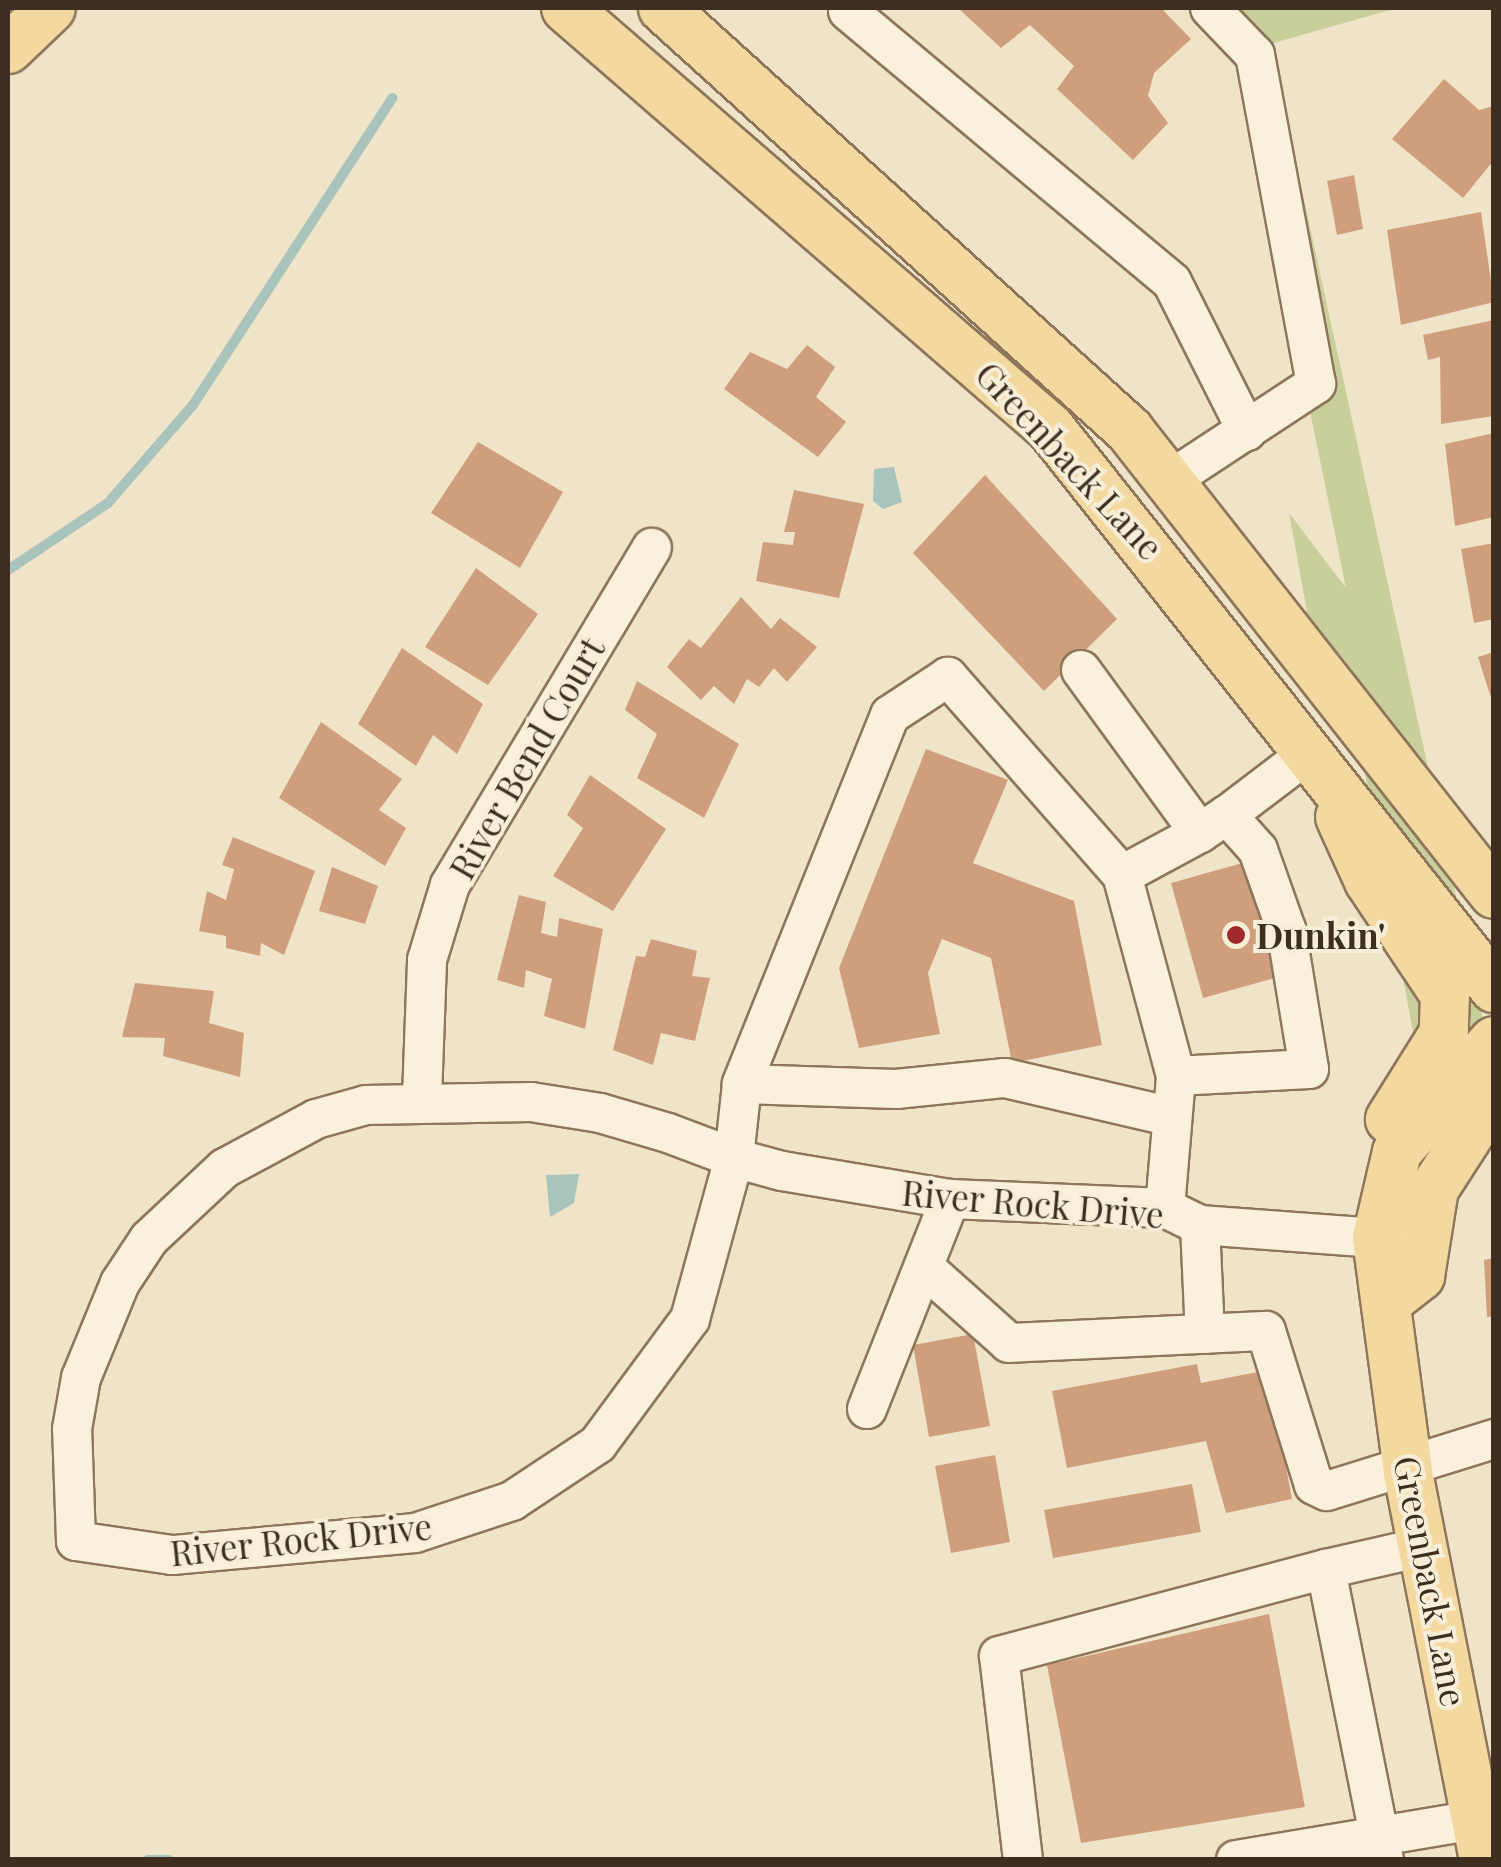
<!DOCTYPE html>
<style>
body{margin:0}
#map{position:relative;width:1501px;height:1867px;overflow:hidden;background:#f0e4c8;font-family:"Playfair Display",serif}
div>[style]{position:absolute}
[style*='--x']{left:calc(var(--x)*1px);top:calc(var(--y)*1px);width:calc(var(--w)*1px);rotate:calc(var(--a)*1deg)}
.green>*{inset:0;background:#c9cf9b}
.water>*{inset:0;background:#a9c4bc}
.stream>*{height:10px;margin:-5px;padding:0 5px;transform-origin:5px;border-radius:5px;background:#a9c4bc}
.building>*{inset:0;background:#cf9f7d}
.roads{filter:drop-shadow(2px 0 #8d765c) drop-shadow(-2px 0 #8d765c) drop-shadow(0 2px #8d765c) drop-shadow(0 -2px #8d765c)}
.minor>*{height:38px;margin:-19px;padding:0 19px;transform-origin:19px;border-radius:19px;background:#faf1dc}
.major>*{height:48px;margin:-24px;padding:0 24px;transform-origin:24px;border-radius:24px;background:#f3d9a0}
.dots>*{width:28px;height:28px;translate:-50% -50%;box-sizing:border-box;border:5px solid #f7eed8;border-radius:50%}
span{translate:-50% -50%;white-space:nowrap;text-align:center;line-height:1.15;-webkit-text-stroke:8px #f7eed8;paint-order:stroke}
.street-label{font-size:35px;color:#3d2e20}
.poi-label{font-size:35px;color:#3d2e20;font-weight:700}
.left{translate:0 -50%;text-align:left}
.frame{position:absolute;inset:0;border:10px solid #3d2e20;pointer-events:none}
</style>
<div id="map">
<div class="green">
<div style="clip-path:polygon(1228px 8px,1397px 8px,1270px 44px,1493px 1065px,1432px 1134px,1361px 752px,1324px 705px,1289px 513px,1346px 588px)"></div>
</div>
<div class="water">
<div style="clip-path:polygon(894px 467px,902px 502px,883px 509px,873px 501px,874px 469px)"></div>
<div style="clip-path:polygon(579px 1174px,574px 1203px,550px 1217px,546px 1175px)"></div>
</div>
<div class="stream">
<div style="--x:8;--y:570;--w:120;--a:-33.8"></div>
<div style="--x:108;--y:503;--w:130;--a:-49.1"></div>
<div style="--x:193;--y:405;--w:366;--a:-57"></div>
<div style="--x:148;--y:1860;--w:21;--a:0"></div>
</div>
<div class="building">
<div style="clip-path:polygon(958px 8px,1161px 8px,1191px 39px,1154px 73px,1148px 96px,1168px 123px,1133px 160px,1057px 89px,1074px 66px,1030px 25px,1001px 48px)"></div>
<div style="clip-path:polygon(1444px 79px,1479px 110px,1494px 106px,1494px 160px,1463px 198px,1392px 139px)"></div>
<div style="clip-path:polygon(1354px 175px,1363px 229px,1337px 235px,1327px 181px)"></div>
<div style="clip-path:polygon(1481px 212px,1494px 302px,1401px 325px,1387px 230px)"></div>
<div style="clip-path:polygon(1494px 320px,1494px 416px,1441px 424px,1440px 357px,1428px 360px,1423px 335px)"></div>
<div style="clip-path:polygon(807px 345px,835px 367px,816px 397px,846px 422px,818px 457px,724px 389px,750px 352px,787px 369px)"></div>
<div style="clip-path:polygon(1494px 433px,1494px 517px,1455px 526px,1445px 444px)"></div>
<div style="clip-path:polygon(478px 442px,563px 492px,520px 568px,431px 513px)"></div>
<div style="clip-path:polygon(985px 475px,1117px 619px,1044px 691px,913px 553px)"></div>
<div style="clip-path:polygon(794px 490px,864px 504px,839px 598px,756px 581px,763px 542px,793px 545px,795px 532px,784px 532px)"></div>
<div style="clip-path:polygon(1494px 543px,1494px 619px,1474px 623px,1461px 549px)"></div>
<div style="clip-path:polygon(476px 568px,538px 614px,488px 685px,425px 647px)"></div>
<div style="clip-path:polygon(741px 597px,771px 629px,780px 618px,817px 647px,787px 682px,774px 668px,759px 687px,747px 679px,734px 704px,714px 686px,701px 700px,667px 667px,689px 639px,701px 648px)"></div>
<div style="clip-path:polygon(402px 648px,483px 704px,457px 754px,433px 735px,416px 766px,358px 724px)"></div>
<div style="clip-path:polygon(1494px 652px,1494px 704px,1493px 704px,1478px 657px)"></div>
<div style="clip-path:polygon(637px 681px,739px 744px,704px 818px,637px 778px,657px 734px,625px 710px)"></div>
<div style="clip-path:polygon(321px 722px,402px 779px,379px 810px,406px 828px,385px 866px,279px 798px)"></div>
<div style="clip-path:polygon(926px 749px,1008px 780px,973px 863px,1074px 901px,1102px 1045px,1012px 1063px,991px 958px,942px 939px,928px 973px,940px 1034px,859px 1048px,839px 968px)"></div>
<div style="clip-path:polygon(590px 775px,666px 829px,613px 911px,553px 876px,583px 828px,567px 815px)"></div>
<div style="clip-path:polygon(233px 837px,315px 871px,284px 955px,261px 943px,260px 956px,226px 948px,226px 936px,199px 931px,207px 891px,226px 900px,234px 869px,222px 865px)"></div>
<div style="clip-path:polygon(1246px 862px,1278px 977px,1203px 998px,1171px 883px)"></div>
<div style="clip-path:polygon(332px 867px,378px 886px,365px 924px,319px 911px)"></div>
<div style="clip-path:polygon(519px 895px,546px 902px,541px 933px,557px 937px,559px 918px,603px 929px,585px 1029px,544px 1016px,552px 979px,526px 970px,524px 988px,497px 980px)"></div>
<div style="clip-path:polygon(651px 939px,697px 951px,692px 976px,710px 978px,695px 1041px,661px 1033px,653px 1065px,613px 1050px,636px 956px,645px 957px)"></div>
<div style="clip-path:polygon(135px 983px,214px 991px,209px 1023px,244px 1033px,240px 1077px,163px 1056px,165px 1038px,122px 1037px)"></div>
<div style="clip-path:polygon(1494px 1258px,1494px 1316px,1487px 1317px,1484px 1260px)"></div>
<div style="clip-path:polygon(973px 1334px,990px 1426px,929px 1437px,913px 1345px)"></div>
<div style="clip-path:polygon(1197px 1364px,1201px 1383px,1268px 1370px,1292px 1499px,1226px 1513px,1206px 1441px,1067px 1468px,1052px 1391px)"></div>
<div style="clip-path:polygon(995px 1455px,1010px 1542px,951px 1553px,935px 1466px)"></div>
<div style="clip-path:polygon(1192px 1484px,1201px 1532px,1053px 1558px,1044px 1510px)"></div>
<div style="clip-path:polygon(1269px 1614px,1305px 1807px,1081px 1843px,1047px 1665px)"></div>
</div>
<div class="roads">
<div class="minor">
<div style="--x:848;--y:11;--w:422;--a:39.9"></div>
<div style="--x:1172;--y:282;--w:167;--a:63.3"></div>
<div style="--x:1170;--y:480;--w:175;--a:-33.3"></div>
<div style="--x:1316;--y:384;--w:335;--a:-100.5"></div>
<div style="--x:1255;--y:55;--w:65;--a:-133.8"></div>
<div style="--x:1081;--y:670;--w:202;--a:53.9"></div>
<div style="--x:1200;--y:833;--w:32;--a:-34"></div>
<div style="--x:1122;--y:875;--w:89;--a:-28.3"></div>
<div style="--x:1176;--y:1076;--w:133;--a:-3"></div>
<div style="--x:1309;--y:1069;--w:142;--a:-99.3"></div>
<div style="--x:1286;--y:929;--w:84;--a:-109.5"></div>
<div style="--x:1258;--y:850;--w:47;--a:-131.5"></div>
<div style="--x:1227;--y:815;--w:106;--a:-37.3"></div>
<div style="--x:742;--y:1084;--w:154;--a:1.9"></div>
<div style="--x:896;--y:1089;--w:110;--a:-5.8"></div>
<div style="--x:1005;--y:1078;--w:171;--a:13.1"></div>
<div style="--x:422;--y:1098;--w:138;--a:-87.9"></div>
<div style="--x:427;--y:960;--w:78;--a:-73"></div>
<div style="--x:450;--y:885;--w:393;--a:-59.1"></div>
<div style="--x:1165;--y:1208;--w:132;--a:-85.2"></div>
<div style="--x:1176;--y:1076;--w:208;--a:-105"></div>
<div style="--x:1122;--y:875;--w:264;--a:-131.3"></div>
<div style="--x:948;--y:677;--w:69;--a:146.8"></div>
<div style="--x:890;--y:715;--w:398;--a:111.9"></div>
<div style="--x:742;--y:1084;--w:74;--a:96.2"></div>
<div style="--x:734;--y:1158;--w:167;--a:105.3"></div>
<div style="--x:690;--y:1319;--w:155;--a:126.4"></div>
<div style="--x:598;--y:1444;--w:103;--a:146.5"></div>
<div style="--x:512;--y:1501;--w:102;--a:161.7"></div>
<div style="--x:415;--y:1533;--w:244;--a:174.8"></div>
<div style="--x:172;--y:1555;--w:97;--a:-171.7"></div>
<div style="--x:76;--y:1541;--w:112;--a:-92"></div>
<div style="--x:72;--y:1429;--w:52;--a:-80"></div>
<div style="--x:81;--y:1378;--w:103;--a:-67.7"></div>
<div style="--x:120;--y:1283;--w:53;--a:-56.6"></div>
<div style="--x:149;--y:1239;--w:104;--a:-43.1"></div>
<div style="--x:225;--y:1168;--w:103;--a:-28.3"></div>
<div style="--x:316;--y:1119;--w:52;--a:-15.6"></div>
<div style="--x:366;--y:1105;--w:165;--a:-1"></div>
<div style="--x:531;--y:1102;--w:70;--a:9.1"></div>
<div style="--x:600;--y:1113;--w:71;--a:16.4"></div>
<div style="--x:668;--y:1133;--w:71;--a:20.7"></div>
<div style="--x:734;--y:1158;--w:50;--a:15.2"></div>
<div style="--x:782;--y:1171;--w:170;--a:9.5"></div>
<div style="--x:950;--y:1199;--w:215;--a:2.4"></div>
<div style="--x:1165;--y:1208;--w:39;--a:26"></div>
<div style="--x:1200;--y:1225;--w:177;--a:4.2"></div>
<div style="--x:1377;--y:1238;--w:28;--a:-41"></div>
<div style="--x:1200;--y:1225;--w:109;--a:87.4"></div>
<div style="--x:926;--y:1269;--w:111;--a:41.7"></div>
<div style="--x:1009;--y:1343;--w:257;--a:-2.7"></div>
<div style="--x:1266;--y:1331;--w:161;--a:72.7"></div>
<div style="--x:1314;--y:1485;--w:14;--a:25"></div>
<div style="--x:1327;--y:1491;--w:175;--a:-17.3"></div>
<div style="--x:867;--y:1409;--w:226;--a:-68.4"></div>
<div style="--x:1023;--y:1860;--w:205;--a:-96.7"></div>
<div style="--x:999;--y:1656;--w:338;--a:-14.9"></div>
<div style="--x:1236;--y:1860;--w:243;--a:-9.5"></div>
<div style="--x:1384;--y:1860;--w:297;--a:-101.3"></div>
<div style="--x:1326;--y:1569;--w:99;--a:-12.8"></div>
</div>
<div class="major">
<div style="--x:566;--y:8;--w:641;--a:40.95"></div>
<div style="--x:1050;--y:428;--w:715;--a:51.59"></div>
<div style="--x:663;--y:8;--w:629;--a:42.16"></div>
<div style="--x:1129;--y:430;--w:590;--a:51.81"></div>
<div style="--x:8;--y:49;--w:59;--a:-43.6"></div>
<div style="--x:1340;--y:817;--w:70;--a:65.6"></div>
<div style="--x:1369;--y:881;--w:137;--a:56.3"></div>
<div style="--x:1445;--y:995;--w:38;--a:92"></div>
<div style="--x:1444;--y:1033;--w:102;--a:122.1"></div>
<div style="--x:1388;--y:1301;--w:41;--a:-38"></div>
<div style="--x:1420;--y:1276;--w:88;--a:-80.9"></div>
<div style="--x:1434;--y:1189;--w:111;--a:-57.2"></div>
<div style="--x:1484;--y:1860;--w:396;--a:-101.1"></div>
<div style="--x:1408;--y:1471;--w:235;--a:-97.6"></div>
<div style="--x:1377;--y:1238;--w:88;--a:-76.9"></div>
<div style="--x:1397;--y:1152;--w:147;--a:-48.9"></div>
</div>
</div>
<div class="dots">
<div style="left:1236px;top:935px;background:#9e2a2b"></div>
</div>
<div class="street-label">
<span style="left:1070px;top:460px;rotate:47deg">Greenback Lane</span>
<span style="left:526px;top:758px;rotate:-60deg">River Bend Court</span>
<span style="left:1033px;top:1203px;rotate:5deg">River Rock Drive</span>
<span style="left:301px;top:1539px;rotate:-6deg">River Rock Drive</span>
<span style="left:1431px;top:1581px;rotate:79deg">Greenback Lane</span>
</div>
<div class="poi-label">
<span class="left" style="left:1256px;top:935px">Dunkin'</span>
</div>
<div class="frame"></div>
</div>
